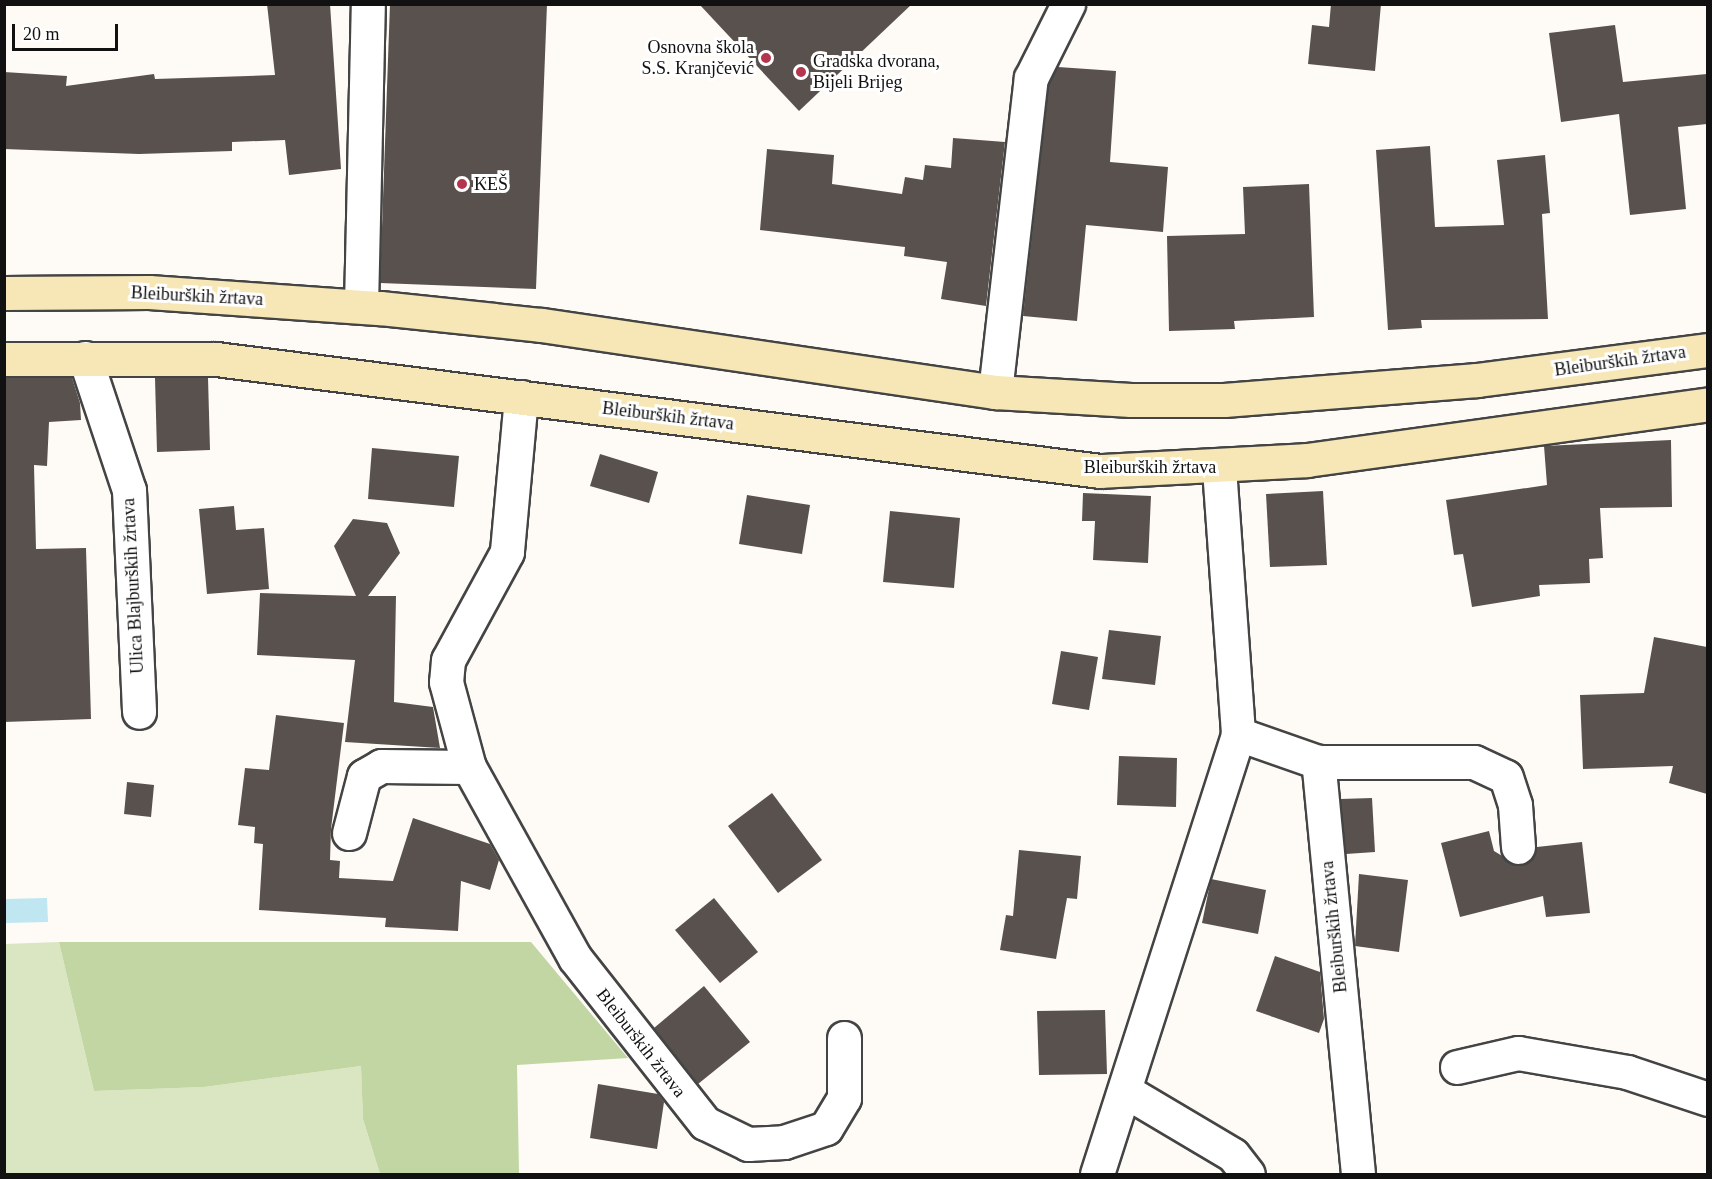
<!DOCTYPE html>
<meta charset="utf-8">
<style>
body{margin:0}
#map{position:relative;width:1712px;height:1179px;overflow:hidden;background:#fefbf6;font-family:Georgia,serif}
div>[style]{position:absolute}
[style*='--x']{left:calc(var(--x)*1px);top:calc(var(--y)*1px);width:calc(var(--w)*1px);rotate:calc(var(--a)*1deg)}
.green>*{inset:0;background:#dae6c1}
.forest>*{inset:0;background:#c1d6a2}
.water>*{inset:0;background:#bfe6f1}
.building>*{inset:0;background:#59514e}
.roads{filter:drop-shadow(2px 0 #444) drop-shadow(-2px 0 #444) drop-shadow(0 2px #444) drop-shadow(0 -2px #444)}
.street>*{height:33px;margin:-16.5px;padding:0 16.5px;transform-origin:16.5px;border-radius:16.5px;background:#fff}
.secondary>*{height:33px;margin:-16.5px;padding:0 16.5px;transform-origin:16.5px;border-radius:16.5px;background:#f7e7b7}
.dots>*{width:16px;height:16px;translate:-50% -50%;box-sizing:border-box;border:3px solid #fff;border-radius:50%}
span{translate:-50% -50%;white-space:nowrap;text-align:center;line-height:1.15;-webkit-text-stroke:6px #fff;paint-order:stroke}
.poi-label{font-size:18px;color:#111}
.right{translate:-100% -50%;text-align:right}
.left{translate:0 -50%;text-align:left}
.street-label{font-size:18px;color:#111}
.frame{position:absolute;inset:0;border:6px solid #111;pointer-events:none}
.scale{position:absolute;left:12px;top:24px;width:106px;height:27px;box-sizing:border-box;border:3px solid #111;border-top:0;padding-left:8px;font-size:18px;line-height:21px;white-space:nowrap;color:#111;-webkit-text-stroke:4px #fff;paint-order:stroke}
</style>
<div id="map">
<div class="green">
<div style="clip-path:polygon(59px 942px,94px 1091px,204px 1087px,361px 1066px,363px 1119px,380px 1174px,5px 1174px,4px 944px)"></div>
</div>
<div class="forest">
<div style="clip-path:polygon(59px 942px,531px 942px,628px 1058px,517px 1065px,519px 1174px,380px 1174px,363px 1119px,361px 1066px,204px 1087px,94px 1091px)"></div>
</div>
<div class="water">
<div style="clip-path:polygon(47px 898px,48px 922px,5px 923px,5px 899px)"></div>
</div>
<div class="building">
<div style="clip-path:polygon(267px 4px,330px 4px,341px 169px,289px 175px,285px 140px,232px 142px,232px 151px,139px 154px,4px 149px,4px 72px,67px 76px,66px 86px,154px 74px,155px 79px,275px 75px)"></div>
<div style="clip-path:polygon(390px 4px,547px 4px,536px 289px,380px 283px)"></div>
<div style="clip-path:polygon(699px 4px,912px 4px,799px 111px)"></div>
<div style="clip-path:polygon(1331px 4px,1381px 4px,1375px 71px,1308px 64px,1312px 25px,1329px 27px)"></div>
<div style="clip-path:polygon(1615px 25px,1623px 82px,1707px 74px,1707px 124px,1678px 127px,1686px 209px,1630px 215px,1619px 114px,1561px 122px,1549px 33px)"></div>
<div style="clip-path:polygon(1058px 67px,1116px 71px,1110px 162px,1168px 167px,1163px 232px,1086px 225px,1077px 321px,1023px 316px,1049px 83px)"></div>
<div style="clip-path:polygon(953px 138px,1005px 142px,986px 306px,941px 299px,947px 262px,904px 256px,905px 247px,760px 230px,767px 149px,834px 155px,832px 184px,902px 194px,905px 177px,923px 180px,925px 165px,951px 168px)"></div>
<div style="clip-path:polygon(1430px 146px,1435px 227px,1504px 225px,1497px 160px,1545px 155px,1550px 213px,1542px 214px,1548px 319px,1421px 320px,1422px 328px,1388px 330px,1376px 150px)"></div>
<div style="clip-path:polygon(1309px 184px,1314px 317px,1234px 321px,1235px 329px,1169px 331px,1167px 236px,1245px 234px,1243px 187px)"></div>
<div style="clip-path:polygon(4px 378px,72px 378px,80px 403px,81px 420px,49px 422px,47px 466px,34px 465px,36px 549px,86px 548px,91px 719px,4px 722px)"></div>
<div style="clip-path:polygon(155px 378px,208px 378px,210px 450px,157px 452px)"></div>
<div style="clip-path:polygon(1671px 440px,1672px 507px,1600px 508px,1603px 558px,1589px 559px,1590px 583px,1539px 585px,1540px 596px,1472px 607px,1463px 554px,1454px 555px,1446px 500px,1547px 485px,1544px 446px)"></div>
<div style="clip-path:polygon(372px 448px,459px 456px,454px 507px,368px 499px)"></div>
<div style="clip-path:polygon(600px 454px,658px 472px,649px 503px,590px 486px)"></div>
<div style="clip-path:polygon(1323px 491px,1327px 565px,1270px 567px,1266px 494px)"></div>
<div style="clip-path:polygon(1083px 493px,1151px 496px,1148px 563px,1093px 560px,1095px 521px,1082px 521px)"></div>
<div style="clip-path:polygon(747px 495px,810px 505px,802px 554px,739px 544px)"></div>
<div style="clip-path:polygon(234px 506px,236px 530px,264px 528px,269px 589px,207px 594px,199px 509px)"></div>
<div style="clip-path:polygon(890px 511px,960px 518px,954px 588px,883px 582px)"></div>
<div style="clip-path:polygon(353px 519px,387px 523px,400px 553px,368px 596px,396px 596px,394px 702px,433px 707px,440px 748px,345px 742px,355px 660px,257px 655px,260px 593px,356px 596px,334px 546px)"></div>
<div style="clip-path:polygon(1109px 630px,1161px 636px,1155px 685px,1102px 679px)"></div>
<div style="clip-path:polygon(1654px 637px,1707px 647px,1707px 794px,1669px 783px,1673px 766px,1583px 769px,1580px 695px,1644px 693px)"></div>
<div style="clip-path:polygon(1061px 651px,1098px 657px,1089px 710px,1052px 704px)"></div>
<div style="clip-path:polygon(276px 715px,344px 723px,331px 829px,330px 860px,340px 861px,339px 878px,393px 881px,413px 818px,490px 844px,499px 860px,490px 890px,461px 881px,458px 931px,385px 927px,386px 918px,259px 910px,263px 844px,254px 843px,255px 827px,238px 825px,245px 768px,269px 770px)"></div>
<div style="clip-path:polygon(1119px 756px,1177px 758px,1176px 807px,1117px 805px)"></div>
<div style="clip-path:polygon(127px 782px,154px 785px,151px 817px,124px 814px)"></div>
<div style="clip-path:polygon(772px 793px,822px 860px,778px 893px,728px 826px)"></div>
<div style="clip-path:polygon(1372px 798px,1375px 852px,1346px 854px,1340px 799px)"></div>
<div style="clip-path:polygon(1489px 831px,1494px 851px,1519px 866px,1529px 862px,1537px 847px,1582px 842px,1590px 913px,1546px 917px,1543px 896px,1460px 917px,1441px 843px)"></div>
<div style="clip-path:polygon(1019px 850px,1081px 856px,1077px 899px,1067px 898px,1056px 959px,1000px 950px,1006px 915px,1013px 916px)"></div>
<div style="clip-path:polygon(1359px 874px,1408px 880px,1399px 952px,1355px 946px)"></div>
<div style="clip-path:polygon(1211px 879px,1266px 890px,1258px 934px,1202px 923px)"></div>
<div style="clip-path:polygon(714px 898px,758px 952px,720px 983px,675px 930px)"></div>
<div style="clip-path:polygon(1275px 956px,1320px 972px,1324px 1019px,1319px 1033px,1256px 1011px)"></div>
<div style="clip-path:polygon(704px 986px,750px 1042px,698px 1084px,654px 1028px)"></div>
<div style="clip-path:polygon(1105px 1010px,1107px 1074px,1039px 1075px,1037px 1011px)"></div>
<div style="clip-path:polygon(598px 1084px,658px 1094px,664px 1102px,657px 1149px,590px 1138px)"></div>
</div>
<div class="roads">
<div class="street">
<div style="--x:361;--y:306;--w:302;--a:-88.7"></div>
<div style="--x:85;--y:358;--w:139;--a:71.6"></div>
<div style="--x:129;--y:490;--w:222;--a:87.4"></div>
<div style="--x:995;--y:392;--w:316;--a:-83.5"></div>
<div style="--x:1031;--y:78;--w:83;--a:-63.4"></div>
<div style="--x:521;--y:397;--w:156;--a:95.2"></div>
<div style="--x:507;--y:552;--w:123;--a:118.6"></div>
<div style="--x:448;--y:660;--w:22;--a:95"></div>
<div style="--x:446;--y:682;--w:88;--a:74.9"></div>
<div style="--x:469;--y:767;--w:218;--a:61"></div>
<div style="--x:575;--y:958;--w:210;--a:51.8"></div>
<div style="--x:705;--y:1123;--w:48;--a:26"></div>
<div style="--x:748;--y:1144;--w:36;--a:-3"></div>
<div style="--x:784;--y:1142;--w:44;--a:-18.4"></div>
<div style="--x:826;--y:1128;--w:35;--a:-59"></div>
<div style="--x:844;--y:1098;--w:60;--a:-90"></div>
<div style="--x:1219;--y:468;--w:267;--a:85.9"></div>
<div style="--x:1238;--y:734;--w:85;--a:19.3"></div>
<div style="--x:349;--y:833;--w:59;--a:-75.3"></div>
<div style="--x:364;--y:776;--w:20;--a:-30"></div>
<div style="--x:381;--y:766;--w:88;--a:0.7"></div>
<div style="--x:1457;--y:1067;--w:63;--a:-12.9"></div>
<div style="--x:1518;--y:1053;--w:111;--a:9.9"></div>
<div style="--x:1627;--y:1072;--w:85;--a:18.4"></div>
<div style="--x:1127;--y:1092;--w:123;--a:30.7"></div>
<div style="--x:1233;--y:1155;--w:24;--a:52"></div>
<div style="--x:1097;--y:1174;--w:462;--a:-72.2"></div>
<div style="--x:1358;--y:1174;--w:414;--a:-95.5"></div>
<div style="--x:1318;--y:762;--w:156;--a:0"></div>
<div style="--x:1474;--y:762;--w:35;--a:25"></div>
<div style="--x:1506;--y:777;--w:29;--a:72"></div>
<div style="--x:1515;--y:805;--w:42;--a:85.9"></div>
</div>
<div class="secondary">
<div style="--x:4;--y:293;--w:145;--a:-0.4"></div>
<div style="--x:149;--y:292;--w:232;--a:4"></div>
<div style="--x:380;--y:308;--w:163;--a:6"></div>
<div style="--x:542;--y:325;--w:458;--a:8.4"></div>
<div style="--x:995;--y:392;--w:136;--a:3.4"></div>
<div style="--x:1131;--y:400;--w:93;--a:0"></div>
<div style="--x:1224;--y:400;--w:254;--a:-4.5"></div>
<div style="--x:1477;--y:380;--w:233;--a:-7.4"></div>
<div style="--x:4;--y:359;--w:212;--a:0"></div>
<div style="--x:216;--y:359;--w:891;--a:7.22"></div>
<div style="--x:1100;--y:471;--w:207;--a:-3"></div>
<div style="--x:1307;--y:460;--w:405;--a:-7.9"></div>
</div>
</div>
<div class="dots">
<div style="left:766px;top:58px;background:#b4354e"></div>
<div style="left:801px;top:72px;background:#b4354e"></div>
<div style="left:462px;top:184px;background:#b4354e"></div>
</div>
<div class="poi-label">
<span class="right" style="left:754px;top:58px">Osnovna škola<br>S.S. Kranjčević</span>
<span class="left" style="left:813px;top:72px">Gradska dvorana,<br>Bijeli Brijeg</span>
<span class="left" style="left:474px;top:184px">KEŠ</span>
</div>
<div class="street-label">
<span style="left:197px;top:296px;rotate:3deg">Bleiburških žrtava</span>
<span style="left:1620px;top:361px;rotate:-8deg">Bleiburških žrtava</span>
<span style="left:668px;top:416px;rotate:7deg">Bleiburških žrtava</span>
<span style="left:1150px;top:467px">Bleiburških žrtava</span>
<span style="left:133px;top:586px;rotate:-93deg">Ulica Blajburških žrtava</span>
<span style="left:1334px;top:927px;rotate:-96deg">Bleiburških žrtava</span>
<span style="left:641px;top:1043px;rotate:52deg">Bleiburških žrtava</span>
</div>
<div class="frame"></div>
<div class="scale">20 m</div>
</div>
